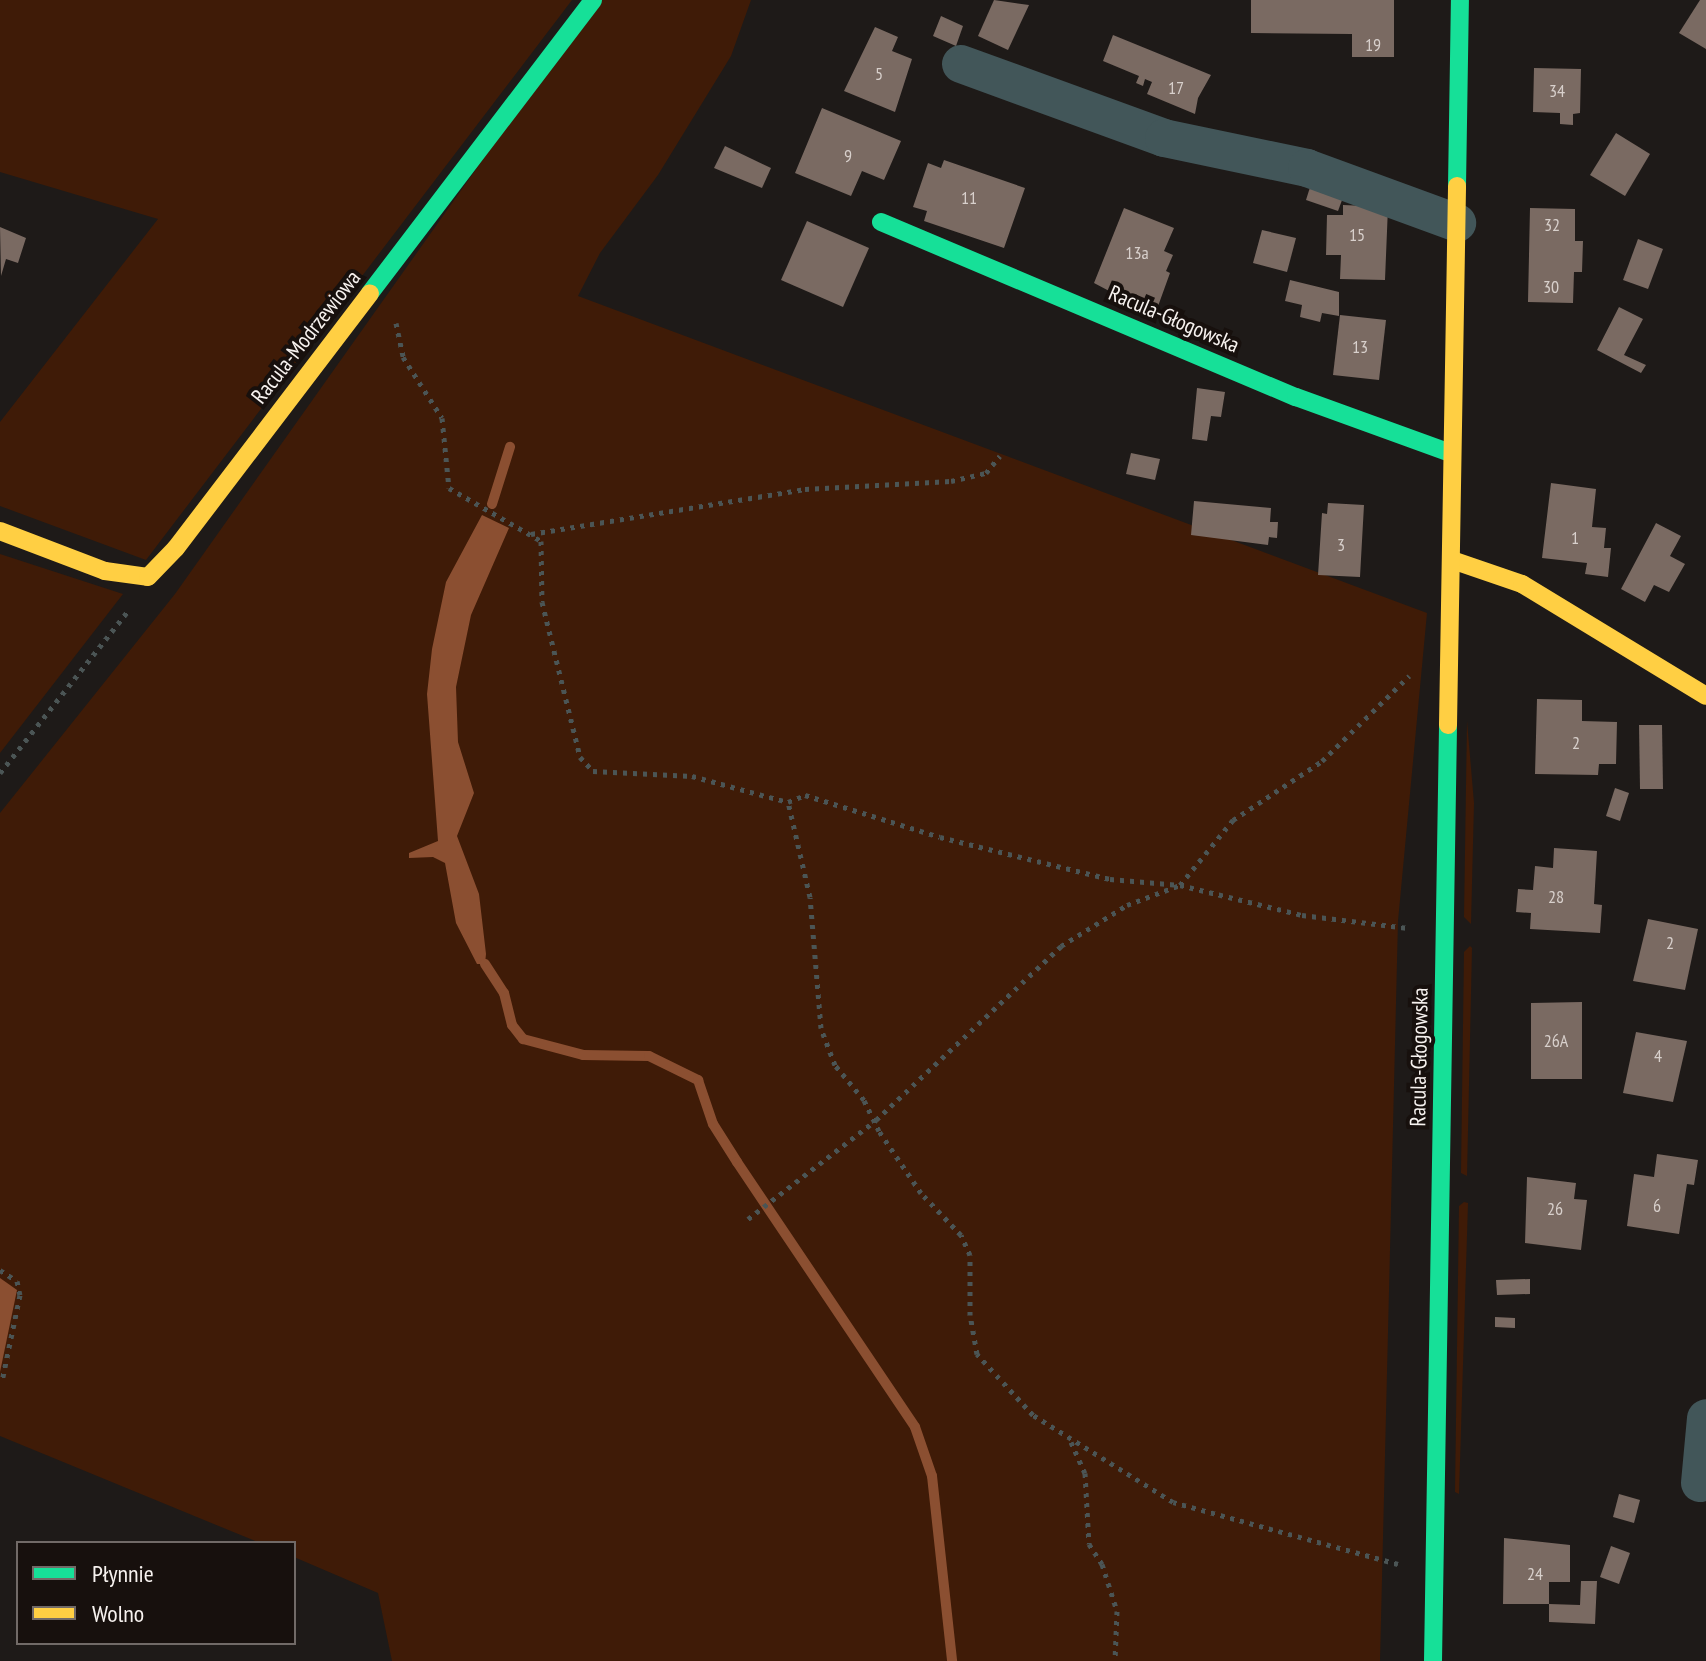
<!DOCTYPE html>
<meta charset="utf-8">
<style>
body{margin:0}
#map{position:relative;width:1706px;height:1661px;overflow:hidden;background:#1e1a18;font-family:"PT Sans Narrow",sans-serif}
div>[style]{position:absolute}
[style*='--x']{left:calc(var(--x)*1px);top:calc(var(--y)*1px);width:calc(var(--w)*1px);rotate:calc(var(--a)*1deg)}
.green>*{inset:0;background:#3f1b07}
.water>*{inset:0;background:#8b4f31}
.stream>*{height:10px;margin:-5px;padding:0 5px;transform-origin:5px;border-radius:5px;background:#8b4f31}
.building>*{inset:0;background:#7a6a62}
.path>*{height:5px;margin-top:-2.5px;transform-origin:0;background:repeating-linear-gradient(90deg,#4b5555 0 4px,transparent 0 10px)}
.street>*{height:38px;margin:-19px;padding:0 19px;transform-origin:19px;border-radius:19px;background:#425659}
.fast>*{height:18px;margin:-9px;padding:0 9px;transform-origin:9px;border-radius:9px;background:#16e098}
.slow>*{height:18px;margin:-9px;padding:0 9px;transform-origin:9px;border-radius:9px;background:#ffcf43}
span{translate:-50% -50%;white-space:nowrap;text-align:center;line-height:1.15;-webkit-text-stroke:8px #17100d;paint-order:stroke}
.number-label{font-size:18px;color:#d8d0cc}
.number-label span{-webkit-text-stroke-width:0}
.street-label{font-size:22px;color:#f7f2ef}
.legend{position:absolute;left:16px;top:1541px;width:280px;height:104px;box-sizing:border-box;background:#17100d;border:2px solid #716a67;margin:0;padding:10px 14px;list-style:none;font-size:24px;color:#f7f2ef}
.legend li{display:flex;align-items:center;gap:16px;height:40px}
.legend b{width:40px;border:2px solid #716a67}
</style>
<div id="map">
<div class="green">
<div style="clip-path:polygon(0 0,572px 0,146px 560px,0 506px,0 422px,158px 219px,0 172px)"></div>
<div style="clip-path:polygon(596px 0,751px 0,731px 56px,658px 175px,600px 253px,578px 296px,1427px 613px,1398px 921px,1380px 1661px,392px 1661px,378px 1593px,294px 1557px,294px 1543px,260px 1543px,0 1436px,0 813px,175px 594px)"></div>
<div style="clip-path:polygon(0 554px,123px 594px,0 753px)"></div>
<div style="clip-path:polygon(1467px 721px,1474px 803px,1471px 924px,1464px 917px)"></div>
<div style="clip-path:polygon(1470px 946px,1472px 948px,1467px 1176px,1461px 1173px,1464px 952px)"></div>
<div style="clip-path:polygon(1464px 1202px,1468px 1203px,1459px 1494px,1455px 1492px,1459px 1206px)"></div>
</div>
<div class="water">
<div style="clip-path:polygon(482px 515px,509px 528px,471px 615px,456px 687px,458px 742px,474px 793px,457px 836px,479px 894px,486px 954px,485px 964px,477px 964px,456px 923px,445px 863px,433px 857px,409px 858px,409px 853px,438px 841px,427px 694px,432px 649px,446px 582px)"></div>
<div style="clip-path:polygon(0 1278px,17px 1290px,0 1372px)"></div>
</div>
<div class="stream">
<div style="--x:492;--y:504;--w:60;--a:-72.5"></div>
<div style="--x:485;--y:964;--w:35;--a:57"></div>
<div style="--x:504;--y:993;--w:33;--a:76"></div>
<div style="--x:512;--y:1025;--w:18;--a:52"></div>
<div style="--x:523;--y:1039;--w:62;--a:14.9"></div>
<div style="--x:583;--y:1055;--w:66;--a:0.9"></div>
<div style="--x:649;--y:1056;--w:55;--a:26.1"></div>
<div style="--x:698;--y:1080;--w:46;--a:71.2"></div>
<div style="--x:713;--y:1124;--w:45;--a:57.7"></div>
<div style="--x:737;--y:1162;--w:319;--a:56.1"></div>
<div style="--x:915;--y:1427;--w:52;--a:70.9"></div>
<div style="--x:932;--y:1476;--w:186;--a:83.8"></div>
</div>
<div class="building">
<div style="clip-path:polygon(994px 0,1029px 5px,1008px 50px,978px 36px)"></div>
<div style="clip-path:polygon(1251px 0,1394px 0,1394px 57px,1352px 57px,1352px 34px,1251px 33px)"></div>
<div style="clip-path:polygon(1700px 0,1706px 0,1706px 49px,1679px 33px)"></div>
<div style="clip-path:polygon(941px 16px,963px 26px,956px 46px,933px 36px)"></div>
<div style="clip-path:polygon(875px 27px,898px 37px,892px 51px,912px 59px,895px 112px,844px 91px)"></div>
<div style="clip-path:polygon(1113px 35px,1211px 75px,1198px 98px,1195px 114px,1147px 94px,1152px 82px,1145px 79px,1143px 86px,1136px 83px,1139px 76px,1103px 61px)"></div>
<div style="clip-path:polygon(1534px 68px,1581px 69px,1580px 113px,1573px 114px,1573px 125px,1560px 124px,1560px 113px,1533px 112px)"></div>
<div style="clip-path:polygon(822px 108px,901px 141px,884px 180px,862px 171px,851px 196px,795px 173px)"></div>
<div style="clip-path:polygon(1616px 133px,1650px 154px,1625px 196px,1590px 175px)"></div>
<div style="clip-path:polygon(725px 146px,771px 168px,762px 188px,714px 168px)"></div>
<div style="clip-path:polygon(944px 160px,1025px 188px,1004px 248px,924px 221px,927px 211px,913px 207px,928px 163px,941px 168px)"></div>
<div style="clip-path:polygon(1312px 181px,1345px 192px,1338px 211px,1306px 200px)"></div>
<div style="clip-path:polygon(1343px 205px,1388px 207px,1385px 280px,1340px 279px,1341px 255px,1326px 255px,1327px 215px,1343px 215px)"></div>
<div style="clip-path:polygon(1124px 208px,1174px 228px,1164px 251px,1173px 255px,1166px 271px,1170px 273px,1157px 309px,1149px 312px,1094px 283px)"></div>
<div style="clip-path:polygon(1530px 208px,1575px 209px,1575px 241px,1583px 241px,1582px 272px,1574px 272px,1573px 303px,1528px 302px)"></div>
<div style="clip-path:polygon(807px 221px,869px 248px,843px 307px,781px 280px)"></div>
<div style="clip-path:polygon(0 227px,26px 238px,18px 263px,6px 259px,1px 276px)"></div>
<div style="clip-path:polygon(1262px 230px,1296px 238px,1287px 272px,1253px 263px)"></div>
<div style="clip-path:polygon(1638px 239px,1663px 249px,1648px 289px,1623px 280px)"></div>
<div style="clip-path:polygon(1290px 280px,1339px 292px,1339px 316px,1322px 313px,1320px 322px,1300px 317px,1302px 305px,1285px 301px)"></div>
<div style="clip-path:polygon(1619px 307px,1643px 319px,1624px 355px,1646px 365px,1641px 373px,1597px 350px)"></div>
<div style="clip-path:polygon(1340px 315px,1386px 320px,1379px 380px,1333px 375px)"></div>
<div style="clip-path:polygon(1197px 388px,1225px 392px,1221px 417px,1211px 416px,1207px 441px,1192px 439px)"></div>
<div style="clip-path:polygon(1131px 453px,1160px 459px,1155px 480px,1126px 474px)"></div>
<div style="clip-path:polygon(1551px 483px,1596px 489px,1592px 527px,1606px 528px,1604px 548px,1611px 548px,1608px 577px,1585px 574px,1587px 563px,1542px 558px)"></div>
<div style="clip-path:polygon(1194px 501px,1271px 508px,1270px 522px,1278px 522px,1277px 538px,1269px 537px,1268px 545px,1191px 535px)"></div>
<div style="clip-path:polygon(1328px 503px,1364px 505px,1360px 577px,1318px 575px,1322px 513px,1327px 514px)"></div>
<div style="clip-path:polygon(1656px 523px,1681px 536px,1670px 556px,1685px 564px,1669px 592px,1654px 585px,1645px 602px,1621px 589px)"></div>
<div style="clip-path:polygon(1537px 699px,1582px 700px,1582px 721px,1617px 722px,1616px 764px,1599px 764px,1598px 775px,1535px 774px)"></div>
<div style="clip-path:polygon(1639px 725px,1662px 725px,1663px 789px,1640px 789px)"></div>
<div style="clip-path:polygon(1615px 788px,1629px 793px,1620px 821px,1606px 816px)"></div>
<div style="clip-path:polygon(1554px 848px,1597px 851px,1594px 904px,1602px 905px,1600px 933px,1530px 929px,1531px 913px,1516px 912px,1518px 889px,1533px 890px,1535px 866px,1553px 868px)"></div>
<div style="clip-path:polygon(1648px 919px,1698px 929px,1685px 990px,1633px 981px)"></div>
<div style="clip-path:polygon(1582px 1002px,1582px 1079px,1531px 1079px,1531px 1003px)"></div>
<div style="clip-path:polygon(1636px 1032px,1687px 1041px,1673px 1102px,1623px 1093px)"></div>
<div style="clip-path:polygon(1657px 1154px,1698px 1160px,1694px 1185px,1687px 1184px,1679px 1234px,1627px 1226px,1634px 1174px,1654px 1177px)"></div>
<div style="clip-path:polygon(1527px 1177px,1576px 1183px,1574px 1199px,1587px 1200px,1581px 1250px,1525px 1243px)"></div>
<div style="clip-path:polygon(1530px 1279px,1530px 1294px,1497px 1295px,1496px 1280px)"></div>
<div style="clip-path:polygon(1495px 1317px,1515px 1318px,1515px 1328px,1495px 1327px)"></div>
<div style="clip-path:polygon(1619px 1494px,1640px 1500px,1634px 1523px,1613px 1517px)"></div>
<div style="clip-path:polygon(1504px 1538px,1570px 1545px,1570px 1582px,1549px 1582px,1549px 1604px,1503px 1604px)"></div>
<div style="clip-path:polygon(1611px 1546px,1630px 1553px,1619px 1584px,1600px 1577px)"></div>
<div style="clip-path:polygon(1581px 1581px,1597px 1581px,1595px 1624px,1549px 1622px,1549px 1604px,1580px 1605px)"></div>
</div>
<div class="path">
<div style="--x:396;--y:323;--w:35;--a:78"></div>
<div style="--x:403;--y:357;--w:72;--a:57.4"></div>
<div style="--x:442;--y:418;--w:70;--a:84.3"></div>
<div style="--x:449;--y:488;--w:106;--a:29.9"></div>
<div style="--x:541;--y:541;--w:61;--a:89.1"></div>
<div style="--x:542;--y:602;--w:160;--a:76.2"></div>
<div style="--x:580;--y:757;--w:19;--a:47"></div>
<div style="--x:593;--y:771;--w:99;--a:2.9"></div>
<div style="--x:692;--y:776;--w:99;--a:15.2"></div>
<div style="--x:531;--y:534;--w:278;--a:-9.3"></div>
<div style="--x:805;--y:489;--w:146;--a:-3.1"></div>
<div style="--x:951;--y:481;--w:36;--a:-13"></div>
<div style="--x:986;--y:473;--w:22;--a:-51"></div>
<div style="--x:0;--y:773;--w:205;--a:-51.7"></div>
<div style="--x:748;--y:1219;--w:162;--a:-37.7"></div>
<div style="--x:876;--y:1120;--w:254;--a:-43.2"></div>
<div style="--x:1061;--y:946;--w:78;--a:-31.8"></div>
<div style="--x:1127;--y:905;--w:57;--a:-20.7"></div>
<div style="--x:1180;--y:885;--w:84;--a:-50.8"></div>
<div style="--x:1233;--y:820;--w:107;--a:-33.5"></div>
<div style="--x:1322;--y:761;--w:122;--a:-44.3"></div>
<div style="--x:0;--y:1270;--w:20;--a:33"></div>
<div style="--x:17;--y:1281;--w:14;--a:78"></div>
<div style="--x:20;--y:1295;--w:88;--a:101.8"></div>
<div style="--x:1071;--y:1442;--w:34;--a:66"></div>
<div style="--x:1085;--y:1473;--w:71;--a:86.8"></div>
<div style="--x:1089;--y:1544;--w:24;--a:57"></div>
<div style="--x:1102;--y:1564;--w:49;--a:72.3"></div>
<div style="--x:1117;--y:1611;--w:50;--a:92.3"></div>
<div style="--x:1398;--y:1564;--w:233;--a:-164.6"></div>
<div style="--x:1173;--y:1502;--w:165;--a:-148.1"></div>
<div style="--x:1033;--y:1415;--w:83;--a:-132.6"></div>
<div style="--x:977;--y:1354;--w:40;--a:-100"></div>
<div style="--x:970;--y:1315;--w:60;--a:-90"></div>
<div style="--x:970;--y:1255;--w:22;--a:-114"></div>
<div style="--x:961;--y:1235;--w:58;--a:-133.6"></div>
<div style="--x:921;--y:1193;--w:75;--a:-124.1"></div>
<div style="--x:879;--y:1131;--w:34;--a:-116"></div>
<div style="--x:864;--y:1100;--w:45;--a:-129.6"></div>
<div style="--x:835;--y:1065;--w:40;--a:-111"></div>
<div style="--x:821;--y:1028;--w:131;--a:-94.8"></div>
<div style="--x:810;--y:897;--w:98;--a:-103"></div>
<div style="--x:788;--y:802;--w:18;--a:-22"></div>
<div style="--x:805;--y:795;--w:141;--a:17.3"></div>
<div style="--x:940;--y:837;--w:175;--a:13.9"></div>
<div style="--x:1110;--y:879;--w:70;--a:4.9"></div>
<div style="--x:1180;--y:885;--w:126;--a:13.8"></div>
<div style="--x:1302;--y:915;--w:107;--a:7"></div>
</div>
<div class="street">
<div style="--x:961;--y:64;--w:216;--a:20"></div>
<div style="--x:1164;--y:138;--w:146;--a:11.8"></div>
<div style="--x:1307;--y:168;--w:160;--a:20.1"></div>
<div style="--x:1700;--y:1483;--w:65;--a:-84.7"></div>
</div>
<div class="fast">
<div style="--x:1457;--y:186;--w:186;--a:-89.1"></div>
<div style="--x:881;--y:222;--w:450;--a:22.9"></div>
<div style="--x:1296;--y:397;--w:165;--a:19.9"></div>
<div style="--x:370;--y:293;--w:368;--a:-52.7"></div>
<div style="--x:1433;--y:1661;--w:936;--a:-89.08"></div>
</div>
<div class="slow">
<div style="--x:0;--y:531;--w:112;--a:20.9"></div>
<div style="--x:105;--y:571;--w:43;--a:7.9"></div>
<div style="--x:148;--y:577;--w:40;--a:-46"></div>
<div style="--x:176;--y:548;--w:320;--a:-52.7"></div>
<div style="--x:1452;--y:560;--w:74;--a:18.9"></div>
<div style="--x:1522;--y:584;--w:215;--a:31.3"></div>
<div style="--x:1448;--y:725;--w:539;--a:-89.04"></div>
</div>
<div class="number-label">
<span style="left:1373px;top:45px">19</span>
<span style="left:879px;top:74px">5</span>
<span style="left:1176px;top:88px">17</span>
<span style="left:1557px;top:91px">34</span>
<span style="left:848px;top:156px">9</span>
<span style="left:969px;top:198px">11</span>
<span style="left:1552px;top:225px">32</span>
<span style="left:1357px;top:235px">15</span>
<span style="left:1137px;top:253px">13a</span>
<span style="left:1551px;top:287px">30</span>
<span style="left:1360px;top:347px">13</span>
<span style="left:1575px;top:538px">1</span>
<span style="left:1341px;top:545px">3</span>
<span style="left:1576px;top:743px">2</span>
<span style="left:1556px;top:897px">28</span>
<span style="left:1670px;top:943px">2</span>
<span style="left:1556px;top:1041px">26A</span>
<span style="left:1658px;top:1056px">4</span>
<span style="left:1657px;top:1206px">6</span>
<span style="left:1555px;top:1209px">26</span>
<span style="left:1535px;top:1574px">24</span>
</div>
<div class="street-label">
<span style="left:1174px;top:319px;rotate:23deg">Racula-Głogowska</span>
<span style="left:306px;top:337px;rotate:-52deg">Racula-Modrzewiowa</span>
<span style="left:1419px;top:1057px;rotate:-89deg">Racula-Głogowska</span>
</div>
<ul class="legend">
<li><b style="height:10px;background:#16e098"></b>Płynnie</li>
<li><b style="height:10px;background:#ffcf43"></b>Wolno</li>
</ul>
</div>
